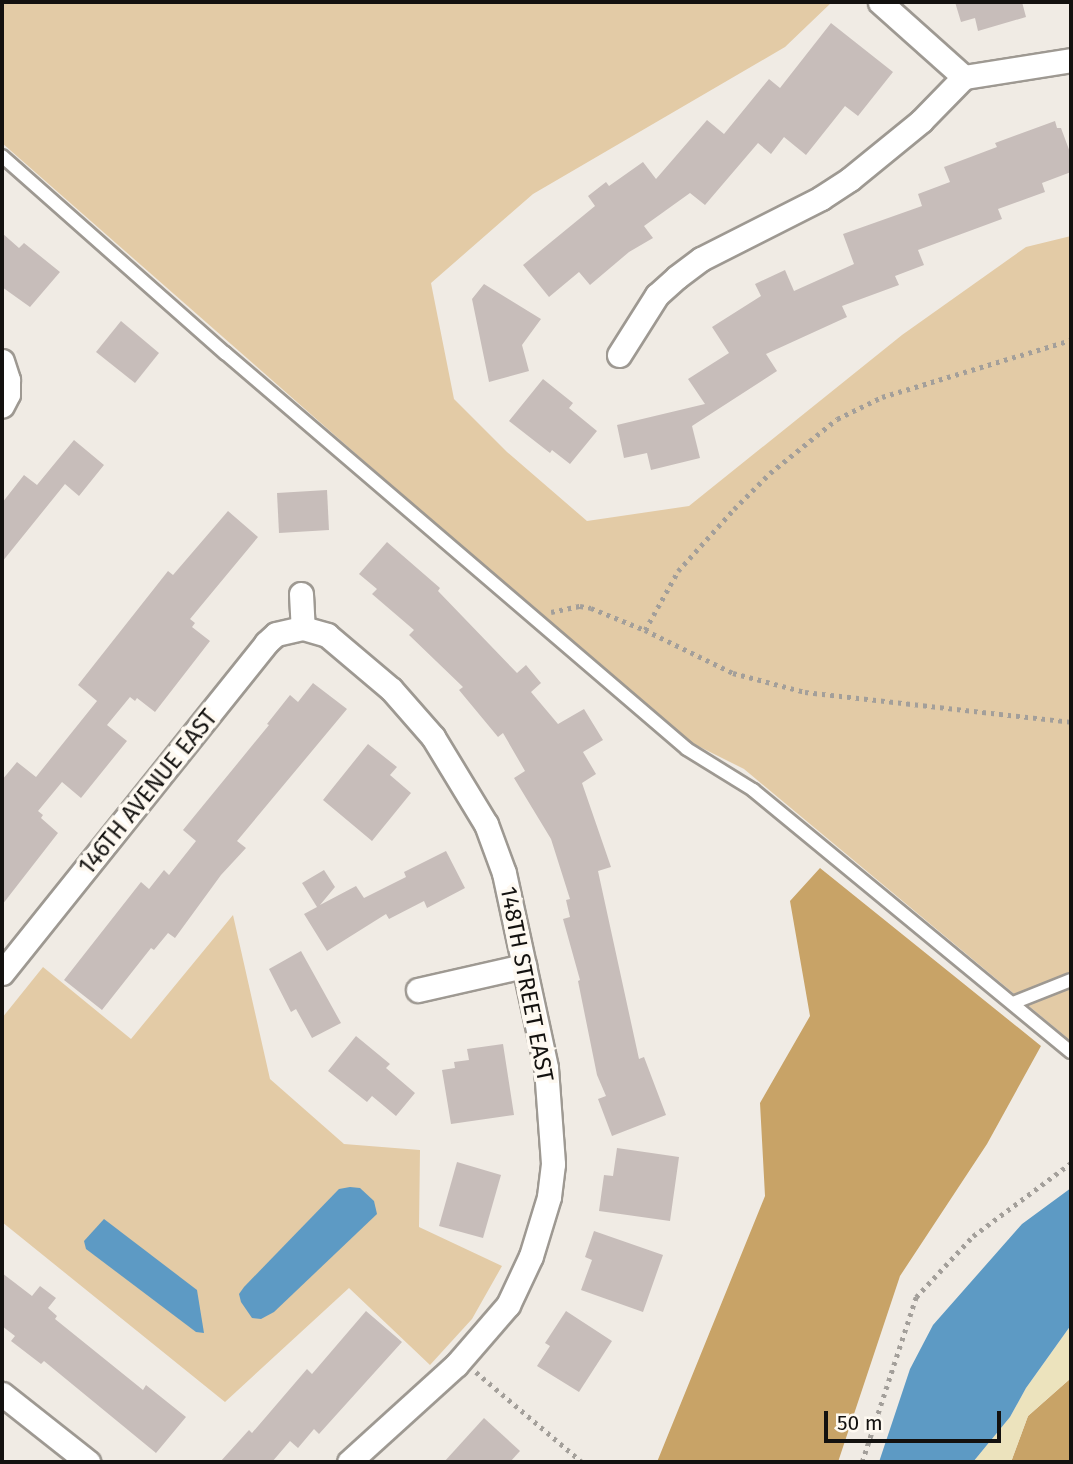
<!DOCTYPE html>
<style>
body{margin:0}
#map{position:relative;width:1073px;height:1464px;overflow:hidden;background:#f0ebe4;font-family:"Fira Sans",sans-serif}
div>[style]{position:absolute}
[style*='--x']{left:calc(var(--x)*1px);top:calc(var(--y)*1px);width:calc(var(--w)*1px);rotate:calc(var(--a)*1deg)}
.green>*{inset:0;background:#e3cba6}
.forest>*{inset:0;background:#c8a367}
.sand>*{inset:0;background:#ece3bd}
.water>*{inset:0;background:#5d9ac4}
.building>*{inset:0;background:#c7bdba}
.path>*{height:4.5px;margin-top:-2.25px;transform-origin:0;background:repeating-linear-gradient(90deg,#a39f9a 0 3.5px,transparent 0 8.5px)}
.roads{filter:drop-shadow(2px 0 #9e9992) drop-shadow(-2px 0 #9e9992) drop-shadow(0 2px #9e9992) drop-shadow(0 -2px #9e9992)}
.lane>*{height:12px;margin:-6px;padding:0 6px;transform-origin:6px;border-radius:6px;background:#fff}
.street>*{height:23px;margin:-11.5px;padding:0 11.5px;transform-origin:11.5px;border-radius:11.5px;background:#fff}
span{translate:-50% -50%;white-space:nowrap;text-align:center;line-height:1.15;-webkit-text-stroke:7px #fef9f1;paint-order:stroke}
.street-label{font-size:23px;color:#13110f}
.frame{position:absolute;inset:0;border:4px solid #13110f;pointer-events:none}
.scale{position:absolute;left:824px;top:1411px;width:177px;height:32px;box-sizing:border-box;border:4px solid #13110f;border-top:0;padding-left:9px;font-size:21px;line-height:24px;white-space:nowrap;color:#13110f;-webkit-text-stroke:5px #fef9f1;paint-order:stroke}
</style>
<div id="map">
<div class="green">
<div style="clip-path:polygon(2px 2px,832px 2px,785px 47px,533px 194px,431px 283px,454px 399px,507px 452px,587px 521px,689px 506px,902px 335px,1026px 247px,1071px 236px,1071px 1041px,744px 769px,692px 743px,503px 583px,2px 143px)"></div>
<div style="clip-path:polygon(233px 915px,270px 1079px,344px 1144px,420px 1150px,419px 1227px,502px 1266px,472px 1319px,430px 1365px,349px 1288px,225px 1402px,2px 1222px,2px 1018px,43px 967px,131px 1039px)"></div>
</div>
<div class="forest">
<div style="clip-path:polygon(820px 868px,1041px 1046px,987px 1144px,900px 1276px,838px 1462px,657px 1462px,765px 1196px,760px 1103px,810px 1016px,790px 901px)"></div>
<div style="clip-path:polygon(1071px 1378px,1071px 1462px,1011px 1462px,1028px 1416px)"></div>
</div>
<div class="sand">
<div style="clip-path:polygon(1071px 1325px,1071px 1378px,1028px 1416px,1011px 1462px,973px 1462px,1010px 1417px,1026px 1388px)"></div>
</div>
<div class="water">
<div style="clip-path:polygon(350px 1187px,360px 1188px,374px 1201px,377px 1214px,274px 1312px,261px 1319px,252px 1318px,241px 1302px,239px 1294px,244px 1287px,339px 1189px)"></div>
<div style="clip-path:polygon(1071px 1188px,1071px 1325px,1026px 1388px,1010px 1417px,973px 1462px,879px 1462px,910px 1369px,933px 1325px,1022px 1224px)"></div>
<div style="clip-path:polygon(104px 1219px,197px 1290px,204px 1333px,196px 1332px,86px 1249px,84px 1241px)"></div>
</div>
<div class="building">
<div style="clip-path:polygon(955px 2px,1022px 2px,1026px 17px,978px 31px,975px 18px,961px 22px)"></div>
<div style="clip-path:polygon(831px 23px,893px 72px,858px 116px,845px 106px,806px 155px,784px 137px,771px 154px,758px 143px,705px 205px,690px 193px,644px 226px,653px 238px,629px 252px,590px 285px,579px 272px,549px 297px,523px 265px,595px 206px,588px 196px,606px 182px,609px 186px,643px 162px,656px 179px,707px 120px,724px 134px,769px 79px,780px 88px)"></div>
<div style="clip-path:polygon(1055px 121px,1057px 128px,1061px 128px,1071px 155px,1071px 172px,1042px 183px,1045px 192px,998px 209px,1002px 219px,918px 250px,924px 265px,895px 276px,899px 285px,842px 306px,847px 317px,766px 354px,777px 371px,692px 426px,700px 458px,651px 470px,647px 453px,624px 458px,617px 425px,705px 404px,688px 379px,729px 353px,712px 327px,761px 296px,755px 284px,785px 270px,794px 291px,854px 264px,843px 234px,922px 206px,918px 194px,950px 182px,944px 167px,997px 147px,995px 143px)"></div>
<div style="clip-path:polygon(2px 233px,19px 248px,24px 243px,60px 272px,30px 307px,2px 287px)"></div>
<div style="clip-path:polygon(484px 284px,541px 319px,522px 345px,529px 371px,489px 382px,472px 299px)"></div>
<div style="clip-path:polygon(121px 321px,159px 353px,135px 383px,96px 352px)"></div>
<div style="clip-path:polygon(543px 379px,573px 403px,569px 408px,597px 431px,570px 464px,552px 450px,550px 453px,509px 421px)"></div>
<div style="clip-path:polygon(74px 440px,104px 465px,79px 496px,65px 484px,2px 562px,2px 503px,24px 475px,37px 485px)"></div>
<div style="clip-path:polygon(327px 490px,329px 530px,279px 533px,277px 493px)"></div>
<div style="clip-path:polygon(228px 511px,258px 537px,190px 619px,195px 623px,192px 627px,210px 641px,155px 712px,137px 698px,135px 701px,130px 697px,107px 725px,127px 741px,81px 798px,62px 782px,38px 811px,43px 815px,41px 818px,58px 833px,2px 905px,2px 780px,17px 762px,36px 777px,97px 701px,78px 685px,168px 571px,173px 575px)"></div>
<div style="clip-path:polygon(387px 542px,440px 588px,438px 591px,517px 673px,526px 665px,541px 683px,531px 692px,558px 724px,584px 709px,603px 740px,583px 752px,596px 774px,582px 783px,611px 867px,598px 871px,639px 1059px,644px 1057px,666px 1115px,612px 1136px,598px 1099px,606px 1096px,597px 1075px,578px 981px,580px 980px,563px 919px,570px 917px,566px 900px,570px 899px,551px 839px,514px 778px,525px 771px,503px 733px,498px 737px,459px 690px,463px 687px,409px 635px,414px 630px,372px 594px,377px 589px,359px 574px)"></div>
<div style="clip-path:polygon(313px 683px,347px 709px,237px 841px,246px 848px,221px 875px,175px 938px,168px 933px,154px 950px,151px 948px,102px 1010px,64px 980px,141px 882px,149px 889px,164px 870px,169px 875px,196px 841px,183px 830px,269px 725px,267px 724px,290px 695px,298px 702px)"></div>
<div style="clip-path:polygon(368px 744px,397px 767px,390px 775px,411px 793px,372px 841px,323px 800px)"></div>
<div style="clip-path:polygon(446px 851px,465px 888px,427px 908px,424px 901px,389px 919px,386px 914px,327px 951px,304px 914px,317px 907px,302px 883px,324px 870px,335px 887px,320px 905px,356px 886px,364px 898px,406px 877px,404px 872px)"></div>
<div style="clip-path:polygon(301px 951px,341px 1023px,312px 1038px,296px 1009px,291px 1012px,269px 969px)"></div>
<div style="clip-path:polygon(356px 1036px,390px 1064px,386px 1068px,415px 1093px,396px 1116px,372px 1096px,367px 1102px,328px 1071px)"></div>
<div style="clip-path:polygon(503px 1044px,514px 1115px,451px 1124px,442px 1070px,455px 1068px,454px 1062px,469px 1060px,467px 1049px)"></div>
<div style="clip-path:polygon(617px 1148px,679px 1157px,670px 1221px,599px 1211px,604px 1175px,613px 1176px)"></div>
<div style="clip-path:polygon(457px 1162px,501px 1175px,483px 1238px,439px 1226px)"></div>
<div style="clip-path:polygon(594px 1231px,663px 1255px,643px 1312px,581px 1290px,592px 1260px,585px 1257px)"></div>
<div style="clip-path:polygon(2px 1273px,32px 1296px,40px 1286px,56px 1298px,48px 1308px,57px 1316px,55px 1319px,143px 1390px,146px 1385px,186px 1417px,156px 1453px,44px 1361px,41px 1364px,11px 1341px,15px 1336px,2px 1326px)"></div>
<div style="clip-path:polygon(366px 1311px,402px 1342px,319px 1434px,314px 1429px,298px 1448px,290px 1441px,272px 1462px,220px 1462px,249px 1430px,252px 1433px,307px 1369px,312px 1374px)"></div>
<div style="clip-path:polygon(566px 1311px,612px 1341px,579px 1392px,537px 1366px,550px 1346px,545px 1343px)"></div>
<div style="clip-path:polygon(484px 1418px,520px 1451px,510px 1462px,444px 1462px)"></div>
</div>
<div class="path">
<div style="--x:551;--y:612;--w:30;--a:-12"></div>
<div style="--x:580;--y:606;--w:11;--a:10"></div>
<div style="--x:591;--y:608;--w:58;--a:22.2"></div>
<div style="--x:645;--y:630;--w:68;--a:-60.8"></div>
<div style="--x:678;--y:571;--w:84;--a:-47.9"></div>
<div style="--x:734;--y:509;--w:51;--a:-45"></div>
<div style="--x:770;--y:473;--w:86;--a:-38.9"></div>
<div style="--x:837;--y:419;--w:50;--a:-26.1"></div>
<div style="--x:882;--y:397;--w:197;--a:-16.8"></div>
<div style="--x:645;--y:630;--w:98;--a:26"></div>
<div style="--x:733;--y:673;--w:74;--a:14.8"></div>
<div style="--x:805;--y:692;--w:268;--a:6.4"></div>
<div style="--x:476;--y:1372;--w:139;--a:40.3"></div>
<div style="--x:862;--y:1462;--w:174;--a:-71.9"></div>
<div style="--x:916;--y:1297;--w:83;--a:-46.9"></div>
<div style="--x:973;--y:1236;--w:122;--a:-36.7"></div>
</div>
<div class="roads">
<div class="lane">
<div style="--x:2;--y:156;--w:298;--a:41.5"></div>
<div style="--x:225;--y:353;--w:608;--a:40.6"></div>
<div style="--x:687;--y:749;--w:78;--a:31.8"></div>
<div style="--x:753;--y:790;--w:412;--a:39.5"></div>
<div style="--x:1013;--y:1003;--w:62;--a:-21.6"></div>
</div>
<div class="street">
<div style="--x:880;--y:2;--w:113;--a:41.8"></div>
<div style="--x:619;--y:355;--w:71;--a:-57.7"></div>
<div style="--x:657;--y:295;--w:27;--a:-42"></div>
<div style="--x:677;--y:277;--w:30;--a:-37"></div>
<div style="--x:701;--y:259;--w:135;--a:-26.9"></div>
<div style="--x:821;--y:198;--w:35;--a:-33"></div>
<div style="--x:850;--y:179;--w:92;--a:-39.2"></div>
<div style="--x:921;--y:121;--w:62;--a:-45.7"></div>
<div style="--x:964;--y:77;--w:108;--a:-9"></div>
<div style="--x:2;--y:361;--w:20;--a:72"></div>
<div style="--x:8;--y:380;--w:14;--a:90"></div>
<div style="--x:8;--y:394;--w:13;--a:117"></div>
<div style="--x:301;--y:594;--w:34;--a:87"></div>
<div style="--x:2;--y:973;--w:423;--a:-51.3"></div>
<div style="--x:266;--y:643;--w:13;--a:-42"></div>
<div style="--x:276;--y:634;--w:28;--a:-13"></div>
<div style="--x:303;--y:628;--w:25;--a:16"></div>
<div style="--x:327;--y:635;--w:84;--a:40.2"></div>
<div style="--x:391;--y:689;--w:64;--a:48.8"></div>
<div style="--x:433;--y:737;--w:102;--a:58.7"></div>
<div style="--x:486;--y:824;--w:52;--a:69.8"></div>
<div style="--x:504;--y:873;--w:199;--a:77.8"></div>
<div style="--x:546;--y:1068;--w:96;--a:85.8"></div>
<div style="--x:553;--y:1164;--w:33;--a:97"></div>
<div style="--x:549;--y:1197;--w:62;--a:107"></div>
<div style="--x:531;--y:1256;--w:54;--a:115.1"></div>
<div style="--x:508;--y:1305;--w:79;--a:130.9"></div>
<div style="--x:456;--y:1365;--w:144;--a:137.8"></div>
<div style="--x:418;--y:990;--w:109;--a:-12.8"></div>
<div style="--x:2;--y:1394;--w:110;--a:38.3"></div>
</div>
</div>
<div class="street-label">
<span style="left:148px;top:792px;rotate:-51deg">146TH AVENUE EAST</span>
<span style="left:527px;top:984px;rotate:79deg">148TH STREET EAST</span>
</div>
<div class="frame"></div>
<div class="scale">50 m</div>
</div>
